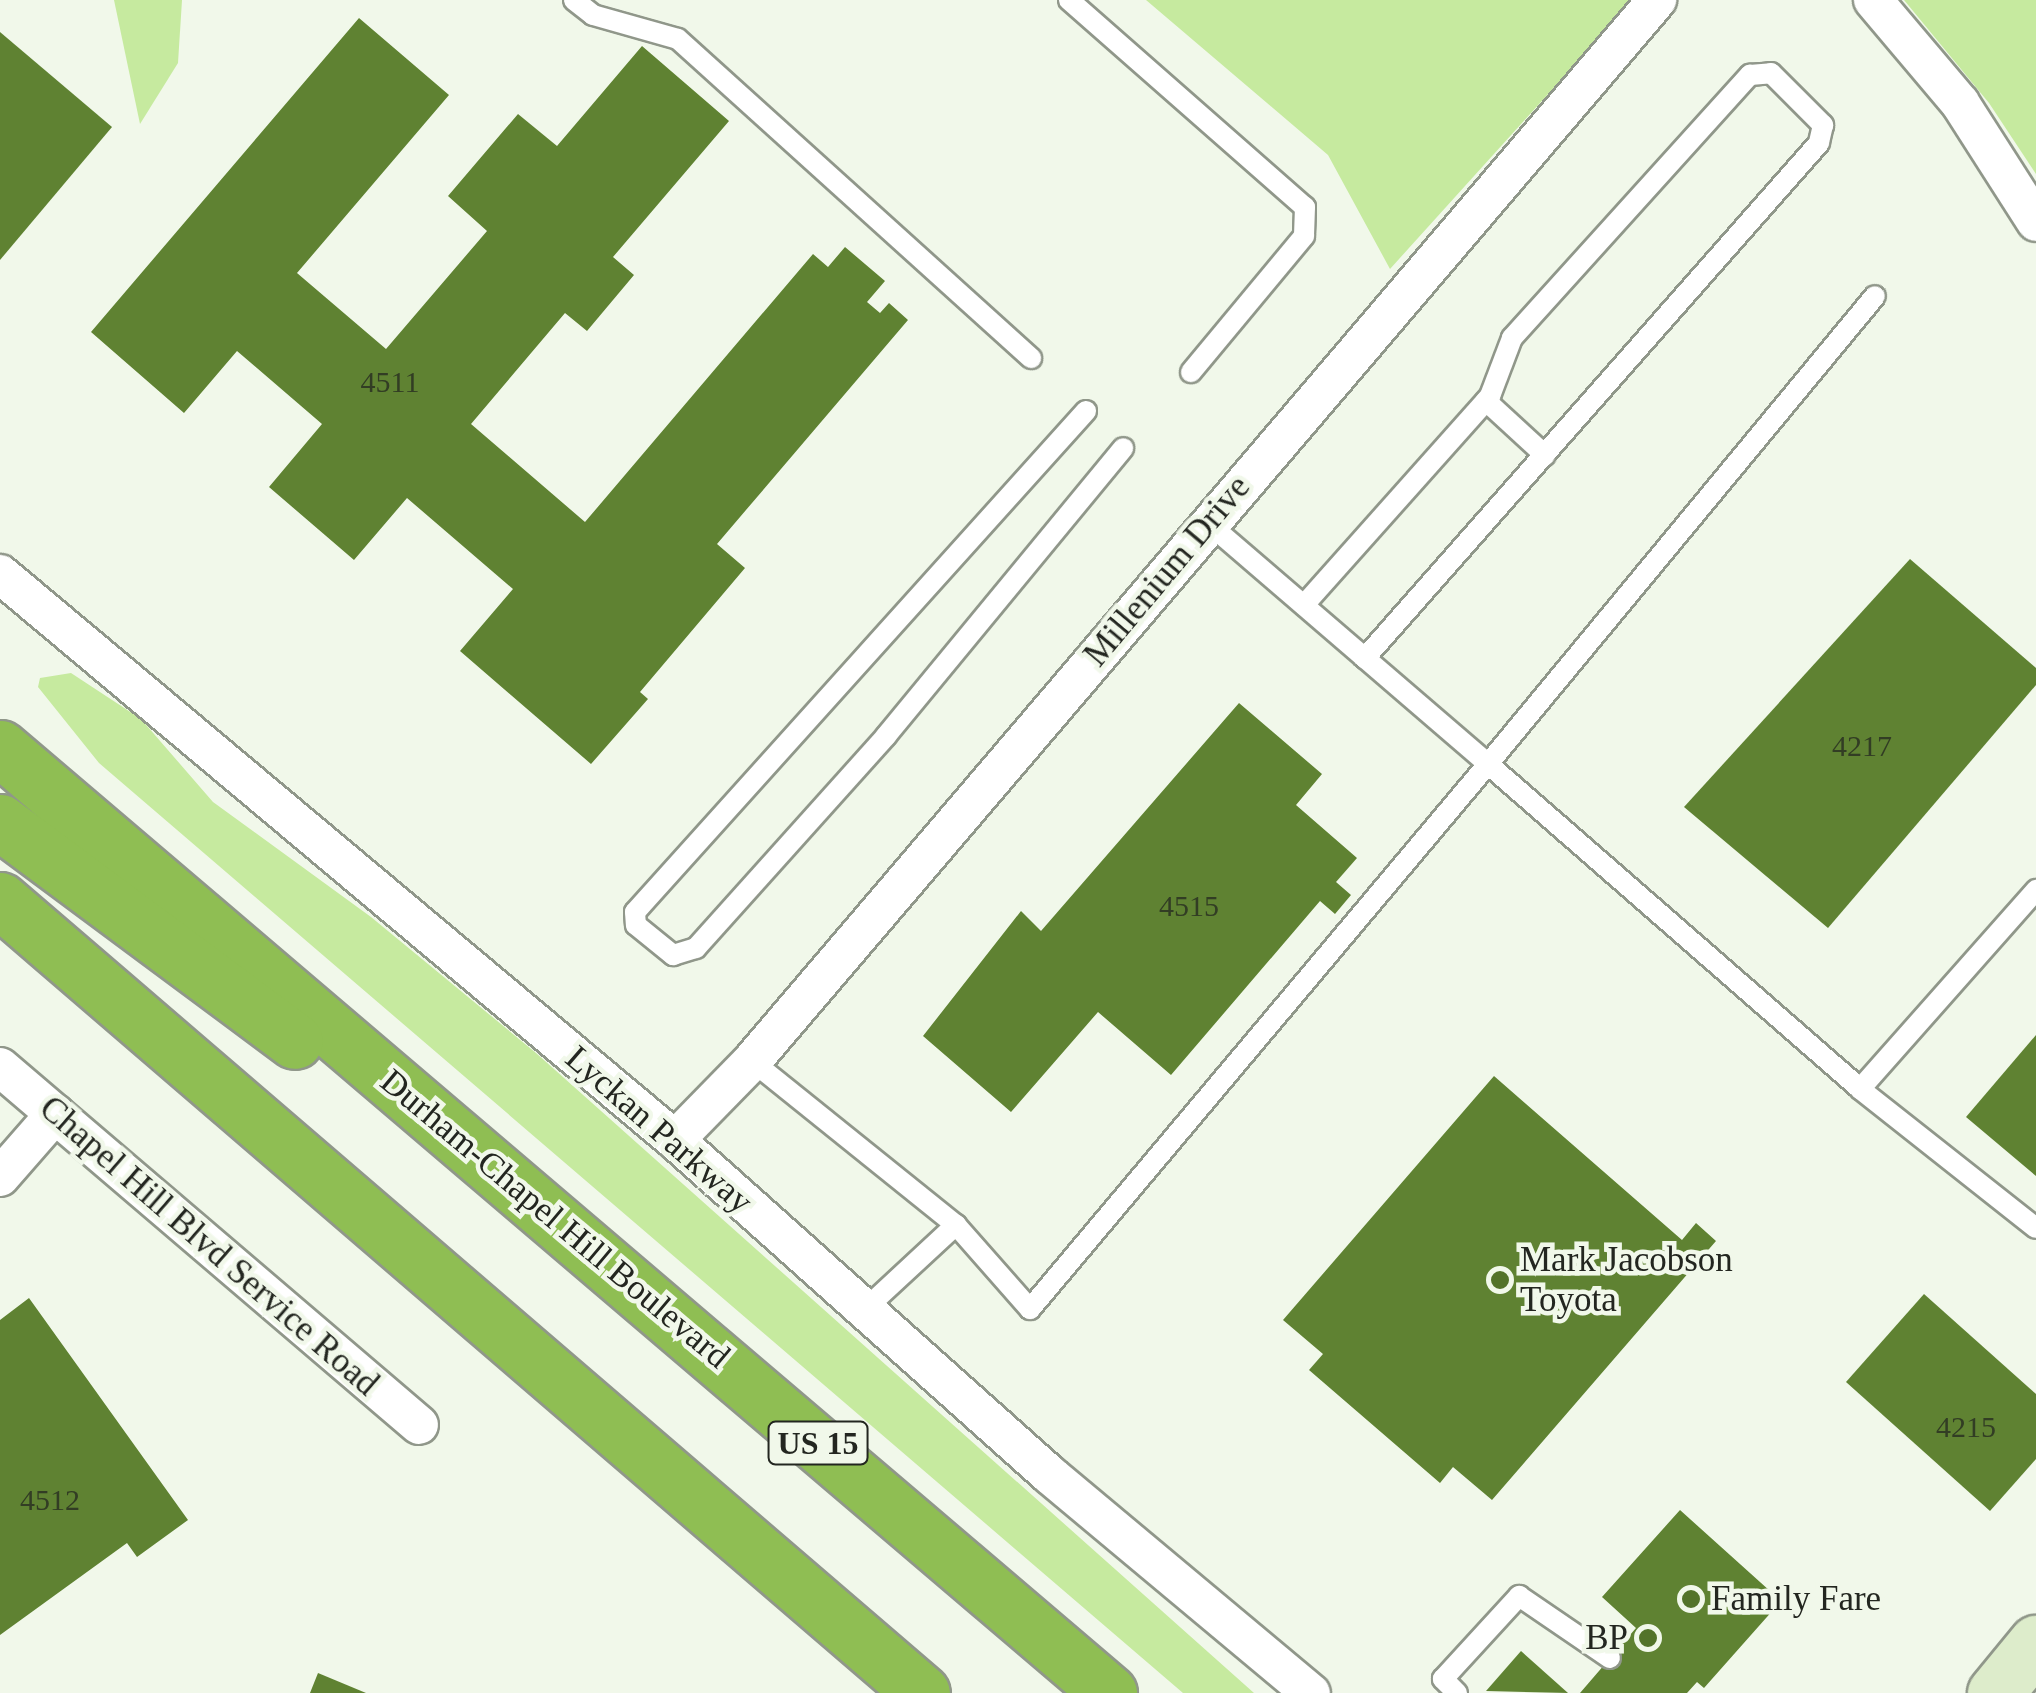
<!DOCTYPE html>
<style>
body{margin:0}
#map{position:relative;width:2036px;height:1693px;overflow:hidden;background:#f1f8ea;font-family:"Times New Roman",serif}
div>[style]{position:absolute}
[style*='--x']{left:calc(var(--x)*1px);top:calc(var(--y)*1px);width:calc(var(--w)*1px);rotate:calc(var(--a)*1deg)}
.green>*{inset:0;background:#c6ea9f}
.building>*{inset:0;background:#5f8232}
.roads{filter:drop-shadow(2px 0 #90978a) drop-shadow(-2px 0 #90978a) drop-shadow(0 2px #90978a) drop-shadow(0 -2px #90978a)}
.lane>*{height:20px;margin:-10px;padding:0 10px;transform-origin:10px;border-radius:10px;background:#fff}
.street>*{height:38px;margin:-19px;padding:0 19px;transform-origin:19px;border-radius:19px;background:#fff}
.secondary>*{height:55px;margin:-27.5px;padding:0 27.5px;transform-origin:27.5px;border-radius:27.5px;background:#ddeccb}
.highway>*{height:55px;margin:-27.5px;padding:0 27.5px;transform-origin:27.5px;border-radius:27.5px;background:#8fbe53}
.dots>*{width:28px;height:28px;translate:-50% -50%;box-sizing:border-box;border:5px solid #f1f8ea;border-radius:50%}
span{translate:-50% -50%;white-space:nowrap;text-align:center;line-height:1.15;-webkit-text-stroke:9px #f1f8ea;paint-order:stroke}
.number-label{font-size:30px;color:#323d24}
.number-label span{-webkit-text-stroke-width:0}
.shield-label span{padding:2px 8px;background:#f1f8ea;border:2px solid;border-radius:8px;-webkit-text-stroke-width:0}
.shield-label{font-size:32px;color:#232620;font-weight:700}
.street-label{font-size:35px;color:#232620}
.poi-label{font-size:35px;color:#232620}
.left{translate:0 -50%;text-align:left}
.right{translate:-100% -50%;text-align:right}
</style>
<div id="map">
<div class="green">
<div style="clip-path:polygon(114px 0,182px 0,178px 63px,140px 124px)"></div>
<div style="clip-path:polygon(1146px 0,1633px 0,1390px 269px,1328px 155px)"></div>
<div style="clip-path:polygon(1904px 0,2036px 0,2036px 174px,1989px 103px)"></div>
<div style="clip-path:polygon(71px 673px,141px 719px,213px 802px,371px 917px,536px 1053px,1254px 1693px,1183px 1693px,99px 763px,38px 687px,40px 678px)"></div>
</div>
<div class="building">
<div style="clip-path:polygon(359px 18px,449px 95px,297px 273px,386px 349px,487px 231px,448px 196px,518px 114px,557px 146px,642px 46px,729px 121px,613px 257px,634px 275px,587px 331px,565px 313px,471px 424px,585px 522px,813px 254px,828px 267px,845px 247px,885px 281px,867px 302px,880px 313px,889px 303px,908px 320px,717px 544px,745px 568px,640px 692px,648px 699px,591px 764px,460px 651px,513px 589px,407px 498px,354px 560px,269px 487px,322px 424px,237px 351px,184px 413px,91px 332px)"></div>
<div style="clip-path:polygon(0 32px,112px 127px,0 260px)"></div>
<div style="clip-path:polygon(1910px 559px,2036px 668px,2036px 685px,1828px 928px,1684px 807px)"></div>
<div style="clip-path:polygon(1239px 703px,1322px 774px,1296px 805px,1357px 858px,1336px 882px,1351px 895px,1335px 914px,1320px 901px,1171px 1075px,1098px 1012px,1011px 1112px,923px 1036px,1021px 911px,1041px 931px)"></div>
<div style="clip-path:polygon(2036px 1035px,2036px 1176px,1966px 1117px)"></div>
<div style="clip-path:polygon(1494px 1076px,1682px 1240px,1696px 1223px,1716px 1241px,1492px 1500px,1453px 1467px,1440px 1483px,1309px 1370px,1323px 1354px,1283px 1320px)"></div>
<div style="clip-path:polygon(1924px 1294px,2036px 1394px,2036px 1459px,1990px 1511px,1846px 1382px)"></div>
<div style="clip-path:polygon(29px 1298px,188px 1520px,137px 1557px,127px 1543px,0 1635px,0 1320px)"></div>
<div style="clip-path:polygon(1680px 1510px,1781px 1601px,1704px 1688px,1697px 1682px,1687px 1693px,1580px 1693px,1636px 1628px,1602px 1597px)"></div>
<div style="clip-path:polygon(1521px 1651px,1568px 1693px,1486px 1691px)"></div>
<div style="clip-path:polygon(318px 1673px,366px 1693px,310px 1693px)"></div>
</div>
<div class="roads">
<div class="lane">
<div style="--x:574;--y:0;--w:24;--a:38"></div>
<div style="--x:593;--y:15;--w:88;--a:15.8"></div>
<div style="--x:678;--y:39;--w:476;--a:42.1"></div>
<div style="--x:1069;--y:0;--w:314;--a:41.3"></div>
<div style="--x:1305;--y:207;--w:29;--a:92"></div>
<div style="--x:1304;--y:236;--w:177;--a:129.7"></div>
<div style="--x:1486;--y:401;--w:80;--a:42.5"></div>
<div style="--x:1086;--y:411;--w:674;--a:131.99"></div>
<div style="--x:635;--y:912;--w:13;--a:86"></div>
<div style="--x:636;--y:925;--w:48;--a:39"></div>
<div style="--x:673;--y:955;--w:24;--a:-17"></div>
<div style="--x:696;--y:948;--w:285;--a:-48.1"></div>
<div style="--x:886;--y:736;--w:373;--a:-50.5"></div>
<div style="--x:1208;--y:523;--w:369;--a:40.7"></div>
<div style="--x:1488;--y:764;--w:607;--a:-50.41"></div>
<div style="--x:1304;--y:605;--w:280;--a:-48.3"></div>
<div style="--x:1490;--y:396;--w:62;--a:-69.2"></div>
<div style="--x:1512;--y:338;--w:355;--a:-47.9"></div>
<div style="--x:1750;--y:75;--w:21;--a:-5"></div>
<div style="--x:1771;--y:73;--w:74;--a:45"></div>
<div style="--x:1823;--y:125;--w:18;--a:103"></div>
<div style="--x:1819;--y:143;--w:687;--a:131.4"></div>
<div style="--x:752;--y:1061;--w:262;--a:38.8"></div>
<div style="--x:956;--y:1225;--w:112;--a:48.6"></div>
<div style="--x:1030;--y:1309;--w:712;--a:-49.96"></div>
<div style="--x:1488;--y:764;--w:494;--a:41.1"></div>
<div style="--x:1860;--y:1089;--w:224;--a:38.3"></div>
<div style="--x:1860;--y:1089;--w:266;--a:-48.5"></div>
<div style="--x:863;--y:1311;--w:127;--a:-42.8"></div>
<div style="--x:1457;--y:1693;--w:20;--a:-135"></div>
<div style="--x:1443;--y:1679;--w:113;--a:-47.5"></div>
<div style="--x:1519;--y:1596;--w:110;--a:34.3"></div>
</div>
<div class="street">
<div style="--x:1873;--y:0;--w:135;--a:49.8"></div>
<div style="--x:1960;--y:103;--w:141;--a:57.4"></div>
<div style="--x:0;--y:574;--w:881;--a:39.98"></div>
<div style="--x:675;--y:1140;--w:503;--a:41.78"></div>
<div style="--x:1050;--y:1475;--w:340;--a:39.9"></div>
<div style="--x:0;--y:1067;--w:551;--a:40.51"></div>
<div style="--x:675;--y:1140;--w:110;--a:-45.7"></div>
<div style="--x:752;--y:1061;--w:1395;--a:-49.54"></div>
<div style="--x:0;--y:1177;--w:84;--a:-48.9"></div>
</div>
<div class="secondary">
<div style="--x:1995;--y:1693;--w:65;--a:-50.6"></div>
</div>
<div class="highway">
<div style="--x:0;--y:748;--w:1457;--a:40.43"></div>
<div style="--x:0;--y:822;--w:367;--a:36.6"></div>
<div style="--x:0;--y:900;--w:1216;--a:40.7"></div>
</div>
</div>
<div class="dots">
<div style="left:1500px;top:1280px;background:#53732a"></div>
<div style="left:1691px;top:1599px;background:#53732a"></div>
<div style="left:1648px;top:1638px;background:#53732a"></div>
</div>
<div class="number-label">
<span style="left:390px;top:382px">4511</span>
<span style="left:1862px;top:746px">4217</span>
<span style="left:1189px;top:906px">4515</span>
<span style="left:1966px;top:1427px">4215</span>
<span style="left:50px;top:1500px">4512</span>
</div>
<div class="shield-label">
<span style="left:818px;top:1443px">US 15</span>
</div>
<div class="street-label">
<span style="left:1167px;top:571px;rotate:-50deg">Millenium Drive</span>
<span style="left:659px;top:1130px;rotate:41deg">Lyckan Parkway</span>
<span style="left:555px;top:1219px;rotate:40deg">Durham-Chapel Hill Boulevard</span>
<span style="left:209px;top:1246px;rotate:41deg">Chapel Hill Blvd Service Road</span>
</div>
<div class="poi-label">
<span class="left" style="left:1520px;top:1280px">Mark Jacobson<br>Toyota</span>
<span class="left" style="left:1711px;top:1599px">Family Fare</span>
<span class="right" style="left:1628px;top:1638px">BP</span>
</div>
</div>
